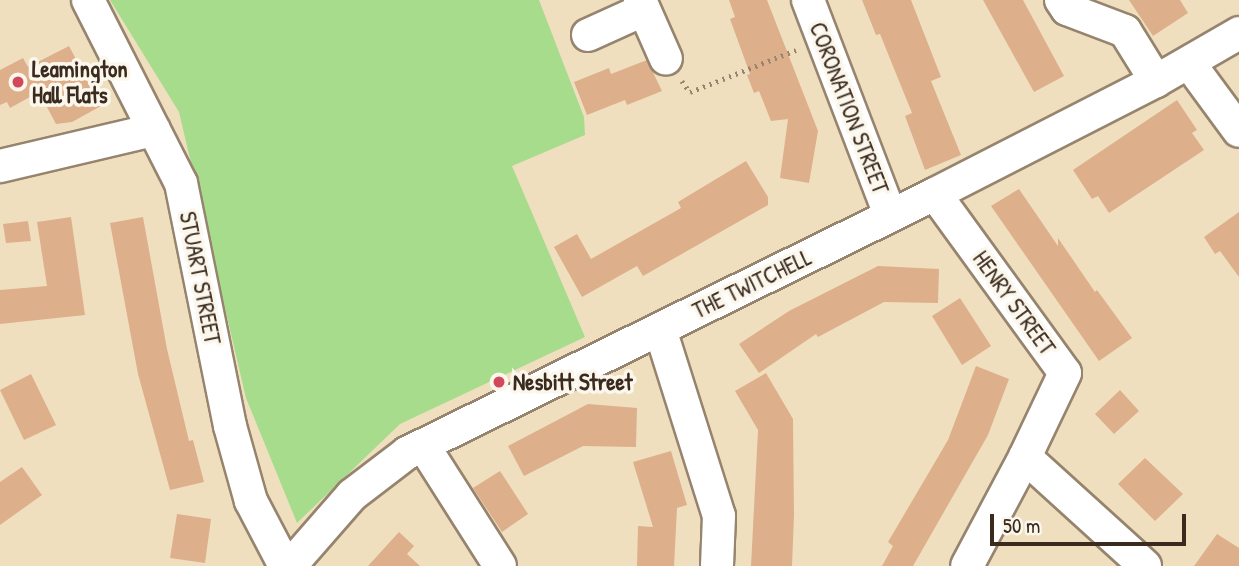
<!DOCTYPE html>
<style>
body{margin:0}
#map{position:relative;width:1239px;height:566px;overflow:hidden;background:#f0dfbf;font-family:"Patrick Hand",sans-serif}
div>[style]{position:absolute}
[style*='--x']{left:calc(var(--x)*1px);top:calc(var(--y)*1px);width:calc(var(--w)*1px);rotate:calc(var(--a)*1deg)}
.green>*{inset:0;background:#a6dc8c}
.building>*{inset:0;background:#deaf8b}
.path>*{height:4.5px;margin-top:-2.25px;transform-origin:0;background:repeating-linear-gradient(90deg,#96846e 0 2px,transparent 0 7px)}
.roads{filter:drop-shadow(2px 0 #96846e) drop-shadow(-2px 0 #96846e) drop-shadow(0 2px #96846e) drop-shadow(0 -2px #96846e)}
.minor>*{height:32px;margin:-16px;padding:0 16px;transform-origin:16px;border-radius:16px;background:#fff}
.dots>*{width:19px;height:19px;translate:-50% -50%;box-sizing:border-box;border:4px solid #fbf7ec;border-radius:50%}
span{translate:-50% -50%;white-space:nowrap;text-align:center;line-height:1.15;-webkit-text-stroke:7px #fbf7ec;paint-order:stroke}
.poi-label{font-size:23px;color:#3b2a1e;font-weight:700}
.left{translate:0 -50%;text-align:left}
.street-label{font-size:23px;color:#3b2a1e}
.scale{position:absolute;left:990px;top:514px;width:196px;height:32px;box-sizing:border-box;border:4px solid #3b2a1e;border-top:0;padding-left:9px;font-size:21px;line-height:24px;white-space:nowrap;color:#3b2a1e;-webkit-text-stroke:5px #fbf7ec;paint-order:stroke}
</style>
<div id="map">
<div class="green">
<div style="clip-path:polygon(110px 0,539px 0,584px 117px,585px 135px,512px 166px,585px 337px,400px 424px,297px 523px,246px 398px,179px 112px)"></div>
</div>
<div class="building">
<div style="clip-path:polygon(729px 0,767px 0,818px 131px,809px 183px,780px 178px,788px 119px,771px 121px,759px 91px,754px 93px,747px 75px,750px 74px,730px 19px,735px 17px)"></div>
<div style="clip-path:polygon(862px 0,911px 0,941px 77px,931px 81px,961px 155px,925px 170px,905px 116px,912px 113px,880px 34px,876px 35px)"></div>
<div style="clip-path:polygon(983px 0,1023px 0,1064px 76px,1034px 92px)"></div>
<div style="clip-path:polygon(1129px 0,1180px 0,1188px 13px,1153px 36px)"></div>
<div style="clip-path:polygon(69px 46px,101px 106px,72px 122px,56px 124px,39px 92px,10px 108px,7px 102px,0 105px,0 70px,23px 58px,28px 67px)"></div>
<div style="clip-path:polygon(647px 60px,662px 91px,627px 105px,625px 100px,587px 115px,574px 82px,609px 68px,611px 74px)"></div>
<div style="clip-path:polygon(1177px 100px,1197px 130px,1192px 133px,1204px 150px,1109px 213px,1098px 196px,1092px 199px,1073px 170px)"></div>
<div style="clip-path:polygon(746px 161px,768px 197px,768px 205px,643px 276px,637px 266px,582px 297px,554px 247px,577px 234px,591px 259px,681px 208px,678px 202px)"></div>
<div style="clip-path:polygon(1019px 189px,1058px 246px,1058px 238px,1095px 292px,1097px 290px,1132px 338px,1099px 361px,991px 206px)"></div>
<div style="clip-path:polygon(1239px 212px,1239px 277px,1220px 251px,1215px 254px,1204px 237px)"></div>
<div style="clip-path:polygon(71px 217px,85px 315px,0 324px,0 290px,47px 286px,37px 222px)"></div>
<div style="clip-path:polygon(143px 217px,167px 349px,189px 441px,193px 440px,204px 482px,170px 490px,138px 374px,110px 223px)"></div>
<div style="clip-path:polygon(28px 221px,31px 241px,6px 243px,3px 224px)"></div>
<div style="clip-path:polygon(878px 266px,939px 269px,938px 303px,884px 302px,818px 337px,816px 334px,759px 373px,739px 344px,789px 311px)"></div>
<div style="clip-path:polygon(960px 298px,991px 346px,962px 365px,932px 316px)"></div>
<div style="clip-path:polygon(976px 366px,1009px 379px,988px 435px,913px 566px,882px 566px,893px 546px,888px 542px,948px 440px)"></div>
<div style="clip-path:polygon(766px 373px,793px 419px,794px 515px,792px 566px,751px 566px,758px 430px,735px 391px)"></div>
<div style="clip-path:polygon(31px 374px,56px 425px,24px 440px,0 390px)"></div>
<div style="clip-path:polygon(1120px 390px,1139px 411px,1114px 434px,1095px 414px)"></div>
<div style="clip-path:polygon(588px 404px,637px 408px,636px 447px,583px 446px,524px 476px,508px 446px)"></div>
<div style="clip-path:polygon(671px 451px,687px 505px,677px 508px,674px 566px,637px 566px,638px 526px,653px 527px,633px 462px)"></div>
<div style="clip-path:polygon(1145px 458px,1183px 494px,1155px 521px,1118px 484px)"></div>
<div style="clip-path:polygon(22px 467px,42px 495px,0 525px,0 482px)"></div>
<div style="clip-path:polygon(500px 471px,528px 514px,502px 532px,473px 488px)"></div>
<div style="clip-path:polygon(177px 514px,211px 519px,205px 563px,170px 558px)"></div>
<div style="clip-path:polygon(399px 532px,414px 546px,407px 554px,420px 566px,368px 566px)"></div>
<div style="clip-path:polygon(1217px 534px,1239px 548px,1239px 566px,1194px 566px)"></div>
</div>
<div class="path">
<div style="--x:682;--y:81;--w:14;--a:54"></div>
<div style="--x:690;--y:92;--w:114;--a:-21.6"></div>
</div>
<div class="roads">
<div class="minor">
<div style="--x:88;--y:0;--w:205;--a:63.1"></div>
<div style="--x:181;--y:183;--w:248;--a:78.6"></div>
<div style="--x:230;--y:426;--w:78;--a:74.4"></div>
<div style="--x:251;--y:501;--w:73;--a:62.4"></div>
<div style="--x:640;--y:0;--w:64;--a:66.2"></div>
<div style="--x:808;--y:0;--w:230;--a:69.1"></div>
<div style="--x:1061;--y:0;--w:11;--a:56"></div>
<div style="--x:1067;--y:9;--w:62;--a:20.8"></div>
<div style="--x:1125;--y:31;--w:59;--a:58.2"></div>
<div style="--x:588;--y:35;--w:60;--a:-24.4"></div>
<div style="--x:1189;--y:63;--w:84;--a:53.7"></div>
<div style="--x:0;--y:166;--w:158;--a:-13.2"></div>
<div style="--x:935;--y:194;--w:221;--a:54"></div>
<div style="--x:1065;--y:373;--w:93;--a:115.5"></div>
<div style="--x:1025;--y:457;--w:123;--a:118"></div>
<div style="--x:660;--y:329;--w:196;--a:72.5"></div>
<div style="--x:719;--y:516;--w:50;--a:92.3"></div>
<div style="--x:423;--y:445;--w:143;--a:57.5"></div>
<div style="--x:1025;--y:457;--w:162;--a:42.2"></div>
<div style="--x:290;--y:566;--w:94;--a:-48.9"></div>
<div style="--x:352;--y:495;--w:69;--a:-37.4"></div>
<div style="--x:407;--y:453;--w:588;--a:-26.13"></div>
<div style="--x:935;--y:194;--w:248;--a:-27.1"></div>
<div style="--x:1156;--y:81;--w:96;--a:-30"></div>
</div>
</div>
<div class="dots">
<div style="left:18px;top:82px;background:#d1495b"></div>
<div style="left:499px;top:382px;background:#d1495b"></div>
</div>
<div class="poi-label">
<span class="left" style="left:32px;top:82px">Leamington<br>Hall Flats</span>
<span class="left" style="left:513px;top:382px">Nesbitt Street</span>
</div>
<div class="street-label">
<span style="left:849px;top:108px;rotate:69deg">CORONATION STREET</span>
<span style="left:200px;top:278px;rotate:79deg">STUART STREET</span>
<span style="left:752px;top:284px;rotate:-26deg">THE TWITCHELL</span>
<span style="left:1014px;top:303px;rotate:54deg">HENRY STREET</span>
</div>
<div class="scale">50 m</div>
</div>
